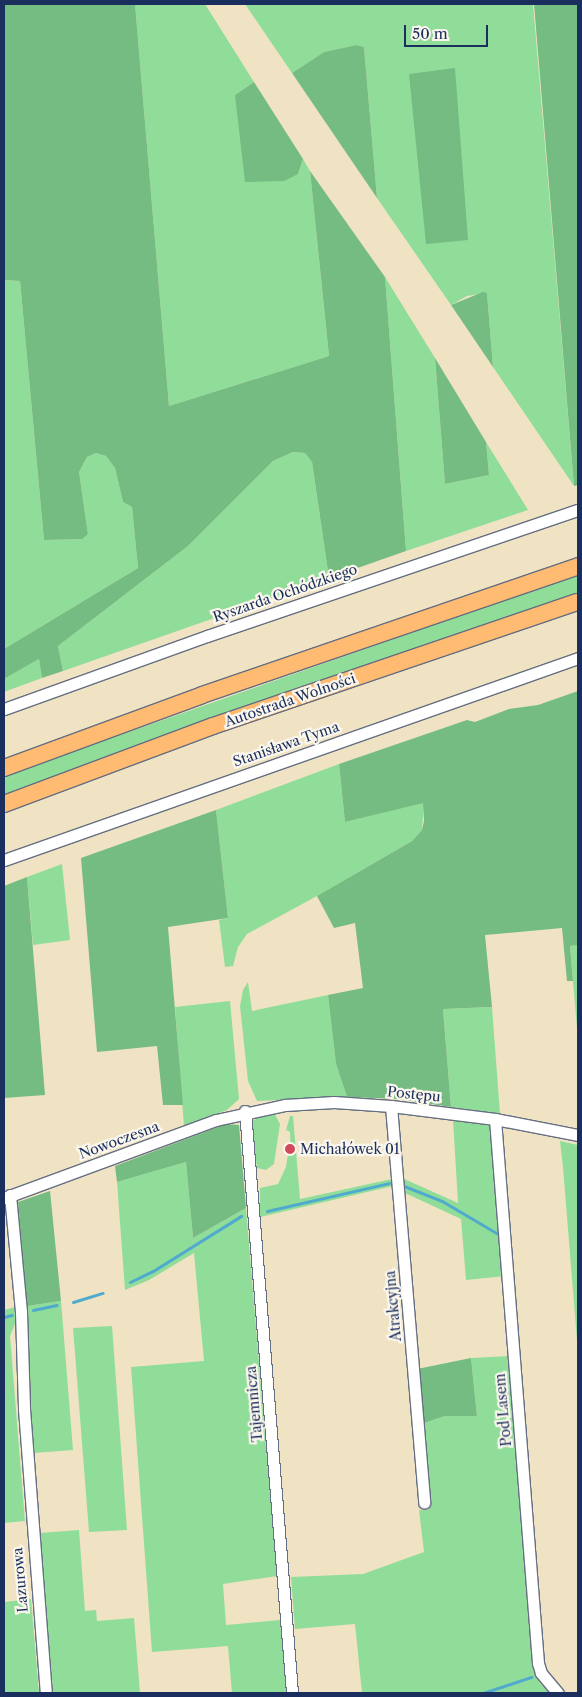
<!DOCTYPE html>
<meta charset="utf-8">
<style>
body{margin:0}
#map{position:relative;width:582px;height:1697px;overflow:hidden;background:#efe3c4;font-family:"Libre Caslon Text",serif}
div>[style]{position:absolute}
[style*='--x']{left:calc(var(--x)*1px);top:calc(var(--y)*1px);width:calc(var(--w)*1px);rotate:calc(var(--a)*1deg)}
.green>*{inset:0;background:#90dd9a}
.forest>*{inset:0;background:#74bc82}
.stream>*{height:3px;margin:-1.5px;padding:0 1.5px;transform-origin:1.5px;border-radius:1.5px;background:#50aace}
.roads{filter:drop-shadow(1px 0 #656e82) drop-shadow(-1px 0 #656e82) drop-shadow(0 1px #656e82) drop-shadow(0 -1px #656e82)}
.minor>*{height:11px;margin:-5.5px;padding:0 5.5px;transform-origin:5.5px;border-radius:5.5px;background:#fff}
.highway>*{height:16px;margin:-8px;padding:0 8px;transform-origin:8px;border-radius:8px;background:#ffbb71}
.dots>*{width:14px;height:14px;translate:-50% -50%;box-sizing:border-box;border:2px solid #fbf7ec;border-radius:50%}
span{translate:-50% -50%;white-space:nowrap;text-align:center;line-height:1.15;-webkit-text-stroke:4.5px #fbf7ec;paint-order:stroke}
.street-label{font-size:14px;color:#1b2f5e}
.poi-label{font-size:14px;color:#1b2f5e}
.left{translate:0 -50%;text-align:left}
.frame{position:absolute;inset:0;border:5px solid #1b2f5e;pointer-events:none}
.scale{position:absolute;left:404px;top:25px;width:84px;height:22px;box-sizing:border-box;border:2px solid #1b2f5e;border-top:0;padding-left:6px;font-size:15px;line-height:18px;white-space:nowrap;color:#1b2f5e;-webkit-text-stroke:4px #fbf7ec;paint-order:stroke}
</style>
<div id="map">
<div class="green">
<div style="clip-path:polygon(135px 4px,205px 4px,254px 82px,235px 95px,298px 174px,303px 159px,310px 171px,329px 356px,169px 406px)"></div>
<div style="clip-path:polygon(245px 4px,533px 4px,574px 486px,493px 367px,487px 293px,467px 296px,451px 305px,377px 198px,364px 47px,356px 45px,324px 52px,292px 73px)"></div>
<div style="clip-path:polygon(385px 277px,435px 358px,445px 484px,489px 475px,486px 442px,528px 510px,406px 551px)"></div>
<div style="clip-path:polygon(4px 280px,20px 281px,44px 540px,81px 539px,88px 534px,79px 472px,87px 457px,96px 453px,106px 456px,115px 468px,123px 502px,132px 507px,138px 568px,4px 649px)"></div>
<div style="clip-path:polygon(293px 452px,305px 453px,312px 462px,329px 578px,63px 671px,58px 646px,188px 546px,273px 461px)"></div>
<div style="clip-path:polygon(578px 574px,578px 594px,4px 796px,4px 776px)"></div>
<div style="clip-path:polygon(39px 659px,42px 678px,4px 692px,4px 679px)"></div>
<div style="clip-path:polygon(339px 764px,345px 822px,424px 802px,422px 830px,412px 841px,317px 896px,247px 934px,238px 947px,233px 966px,225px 967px,219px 920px,228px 918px,216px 810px)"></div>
<div style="clip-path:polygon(62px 864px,70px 940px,33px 945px,27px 877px)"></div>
<div style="clip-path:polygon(578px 945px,578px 1040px,570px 946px)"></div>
<div style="clip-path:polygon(248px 982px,252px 1011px,328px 995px,336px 1064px,347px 1097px,257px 1101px,248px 1081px,240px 1006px,243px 990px)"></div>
<div style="clip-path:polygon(230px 1001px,239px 1099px,227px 1110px,184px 1126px,175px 1007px)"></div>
<div style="clip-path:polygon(492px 1007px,500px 1114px,451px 1107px,443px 1009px)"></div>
<div style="clip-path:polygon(274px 1113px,280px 1124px,274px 1164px,266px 1170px,257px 1168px,251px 1122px,264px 1114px)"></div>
<div style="clip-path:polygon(290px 1116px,293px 1116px,300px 1199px,392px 1179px,393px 1186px,260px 1217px,260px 1188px,278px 1184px,286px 1167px,288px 1154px,291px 1154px,290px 1132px,286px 1130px)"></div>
<div style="clip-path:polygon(453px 1120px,492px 1125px,505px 1276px,466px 1280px,461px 1219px,403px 1192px,402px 1178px,458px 1203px)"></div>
<div style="clip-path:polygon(560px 1141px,578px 1145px,578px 1353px,563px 1167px)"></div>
<div style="clip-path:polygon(186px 1162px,193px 1238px,246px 1208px,277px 1576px,223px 1584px,226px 1625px,280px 1620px,287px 1693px,232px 1693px,228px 1646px,152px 1652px,131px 1367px,204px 1361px,194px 1253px,149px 1280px,125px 1290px,117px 1182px)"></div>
<div style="clip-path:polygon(61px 1301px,73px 1450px,34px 1453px,24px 1330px,27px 1306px)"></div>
<div style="clip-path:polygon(16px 1307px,17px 1319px,10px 1336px,25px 1521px,4px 1523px,4px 1310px)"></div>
<div style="clip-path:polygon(112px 1326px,127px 1530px,89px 1532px,73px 1328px)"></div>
<div style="clip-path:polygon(511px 1356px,535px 1670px,540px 1683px,551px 1693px,362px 1693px,355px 1624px,295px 1629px,291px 1577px,363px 1574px,424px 1552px,419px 1510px,429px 1510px,421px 1424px,445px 1416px,477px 1416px,471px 1358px)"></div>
<div style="clip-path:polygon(79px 1530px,85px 1611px,96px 1610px,97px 1621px,134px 1618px,140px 1693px,53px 1693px,40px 1533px)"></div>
<div style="clip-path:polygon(31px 1599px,39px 1693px,4px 1693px,4px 1602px)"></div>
</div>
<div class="forest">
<div style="clip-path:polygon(4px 4px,135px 4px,169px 406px,329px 356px,310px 171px,385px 277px,406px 551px,329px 578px,312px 462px,305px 453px,293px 452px,273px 461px,188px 546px,58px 646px,63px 671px,42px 678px,39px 659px,4px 679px,4px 649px,138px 568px,132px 507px,123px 502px,115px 468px,106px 456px,96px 453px,87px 457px,79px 472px,88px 534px,82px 539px,44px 540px,20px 281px,4px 280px)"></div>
<div style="clip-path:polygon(534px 4px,578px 4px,578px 485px,574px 486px)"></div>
<div style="clip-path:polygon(356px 45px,364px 47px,377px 198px,292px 73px,324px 52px)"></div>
<div style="clip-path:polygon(455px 68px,468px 240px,426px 244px,409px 74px)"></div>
<div style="clip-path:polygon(254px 82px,303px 159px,298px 174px,284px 181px,245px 182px,235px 95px)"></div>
<div style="clip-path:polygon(483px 292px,487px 293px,493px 367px,451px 305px)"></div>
<div style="clip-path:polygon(435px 358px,486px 442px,489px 475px,445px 484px)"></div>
<div style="clip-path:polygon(578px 691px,578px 945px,570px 946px,573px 981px,567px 981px,562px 928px,485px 935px,492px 1007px,443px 1009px,451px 1107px,399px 1099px,347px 1097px,336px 1064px,328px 995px,363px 988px,355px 923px,334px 928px,317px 896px,412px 841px,422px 830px,424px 821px,423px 803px,345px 822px,339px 764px,467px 720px,475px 722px,509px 709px,538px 705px)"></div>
<div style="clip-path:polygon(216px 810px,228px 918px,168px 927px,183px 1105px,163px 1105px,157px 1046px,97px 1052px,81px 858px)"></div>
<div style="clip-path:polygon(27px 877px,45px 1095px,4px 1098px,4px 886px)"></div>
<div style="clip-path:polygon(226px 1124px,239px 1125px,246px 1208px,193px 1238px,186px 1162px,117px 1182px,115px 1166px)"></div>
<div style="clip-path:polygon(50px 1191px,61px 1301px,27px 1306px,18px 1202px)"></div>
<div style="clip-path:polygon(471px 1358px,477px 1416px,445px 1416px,421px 1424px,417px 1369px)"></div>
</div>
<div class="stream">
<div style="--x:404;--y:1186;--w:41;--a:21.5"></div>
<div style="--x:442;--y:1201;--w:65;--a:30.5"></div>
<div style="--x:267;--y:1211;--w:125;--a:-12.9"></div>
<div style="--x:130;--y:1282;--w:25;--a:-26"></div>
<div style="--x:153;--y:1271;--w:104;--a:-32"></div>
<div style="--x:73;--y:1302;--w:31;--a:-17"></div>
<div style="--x:33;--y:1310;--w:24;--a:-12"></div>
<div style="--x:4;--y:1317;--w:8;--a:-14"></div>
<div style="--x:483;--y:1693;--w:51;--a:-18.4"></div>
</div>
<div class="roads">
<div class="minor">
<div style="--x:4;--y:709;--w:216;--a:-19.8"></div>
<div style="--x:207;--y:636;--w:392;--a:-18.8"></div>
<div style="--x:4;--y:860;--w:609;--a:-19.39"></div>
<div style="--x:391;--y:1106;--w:398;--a:85.2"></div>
<div style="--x:245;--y:1111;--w:584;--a:85.38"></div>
<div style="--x:495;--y:1119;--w:546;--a:85.48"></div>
<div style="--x:538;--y:1663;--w:10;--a:73"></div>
<div style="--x:541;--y:1673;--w:26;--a:50"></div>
<div style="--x:10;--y:1195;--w:118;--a:84.6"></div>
<div style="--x:21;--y:1312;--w:97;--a:88.2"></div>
<div style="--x:24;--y:1409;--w:285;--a:85.6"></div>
<div style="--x:4;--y:1198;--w:226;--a:-20.2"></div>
<div style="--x:216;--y:1120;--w:71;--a:-12.3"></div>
<div style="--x:285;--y:1105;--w:49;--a:-3.5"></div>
<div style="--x:334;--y:1102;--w:57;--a:4"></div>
<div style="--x:391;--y:1106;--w:105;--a:7.1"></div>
<div style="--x:495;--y:1119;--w:85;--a:10.9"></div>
</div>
<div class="highway">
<div style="--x:4;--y:768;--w:211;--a:-20.2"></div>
<div style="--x:202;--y:695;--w:398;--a:-18.9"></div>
<div style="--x:4;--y:804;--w:223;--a:-20.5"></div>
<div style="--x:213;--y:726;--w:385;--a:-18.8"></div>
</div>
</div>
<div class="dots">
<div style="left:290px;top:1149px;background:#d1495b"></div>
</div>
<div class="street-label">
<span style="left:285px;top:593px;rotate:-19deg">Ryszarda Ochódzkiego</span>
<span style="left:290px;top:700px;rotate:-19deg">Autostrada Wolności</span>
<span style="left:286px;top:744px;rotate:-19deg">Stanisława Tyma</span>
<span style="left:414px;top:1094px;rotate:6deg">Postępu</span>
<span style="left:119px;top:1140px;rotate:-20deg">Nowoczesna</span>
<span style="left:393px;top:1306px;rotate:-95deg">Atrakcyjna</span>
<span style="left:254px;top:1404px;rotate:-95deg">Tajemnicza</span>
<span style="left:503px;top:1410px;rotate:-95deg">Pod Lasem</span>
<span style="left:20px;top:1580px;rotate:-95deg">Lazurowa</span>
</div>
<div class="poi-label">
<span class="left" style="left:300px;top:1149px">Michałówek 01</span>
</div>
<div class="frame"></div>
<div class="scale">50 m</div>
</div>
